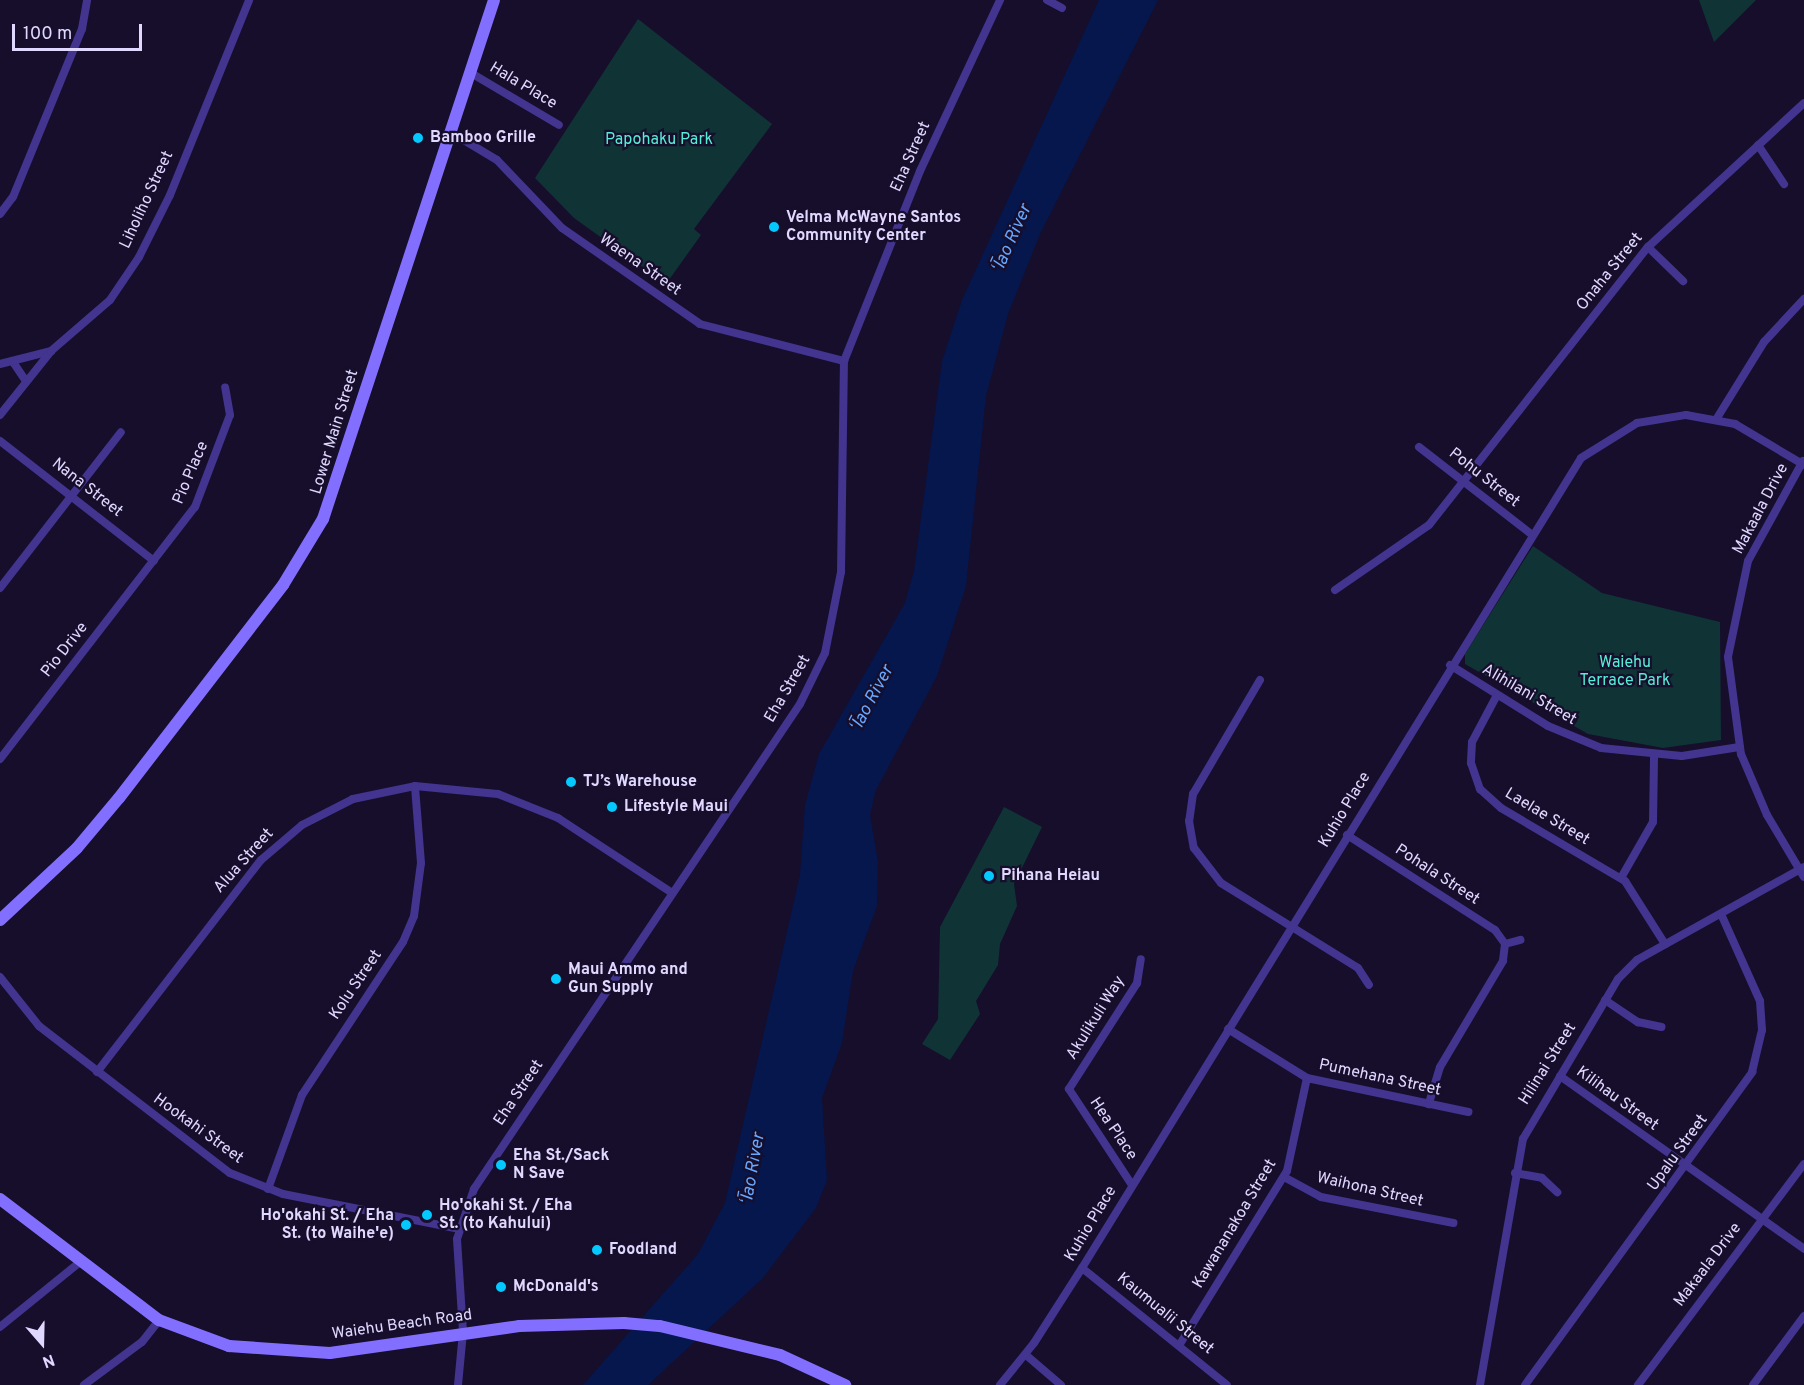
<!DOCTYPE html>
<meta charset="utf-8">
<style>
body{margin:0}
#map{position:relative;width:1804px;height:1385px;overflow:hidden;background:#160e2b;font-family:Overpass,sans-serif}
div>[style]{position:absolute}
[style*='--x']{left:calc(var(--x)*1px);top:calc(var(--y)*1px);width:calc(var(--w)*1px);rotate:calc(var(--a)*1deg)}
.green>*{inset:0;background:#103336}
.water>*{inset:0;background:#05174d}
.street>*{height:8px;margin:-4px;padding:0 4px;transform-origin:4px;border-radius:4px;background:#42348f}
.secondary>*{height:12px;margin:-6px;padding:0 6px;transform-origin:6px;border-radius:6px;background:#836fff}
.dots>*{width:16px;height:16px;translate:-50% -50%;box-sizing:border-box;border:3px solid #160e2b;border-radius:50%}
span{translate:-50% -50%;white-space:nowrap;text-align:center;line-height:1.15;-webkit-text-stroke:4.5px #160e2b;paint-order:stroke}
.street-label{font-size:16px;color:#e1d8ff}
.poi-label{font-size:16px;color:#e1d8ff;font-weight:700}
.left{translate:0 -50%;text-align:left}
.right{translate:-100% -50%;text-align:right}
.park-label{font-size:16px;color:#56edd8}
.water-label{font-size:18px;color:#66a7ff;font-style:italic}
.north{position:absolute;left:12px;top:1313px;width:60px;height:60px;-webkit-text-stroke:4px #160e2b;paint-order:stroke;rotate:160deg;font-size:16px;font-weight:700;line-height:24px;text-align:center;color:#e1d8ff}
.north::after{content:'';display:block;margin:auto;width:21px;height:27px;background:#e1d8ff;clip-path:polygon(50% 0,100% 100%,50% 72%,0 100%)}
.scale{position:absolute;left:12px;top:24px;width:130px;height:27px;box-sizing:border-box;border:3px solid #e1d8ff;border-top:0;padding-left:8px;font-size:18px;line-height:21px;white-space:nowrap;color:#e1d8ff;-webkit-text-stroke:4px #160e2b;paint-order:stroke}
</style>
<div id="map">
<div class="green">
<div style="clip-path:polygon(1699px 0,1756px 0,1714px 42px)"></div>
<div style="clip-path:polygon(638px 19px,772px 124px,694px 229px,701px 235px,666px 284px,574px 218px,535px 178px)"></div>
<div style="clip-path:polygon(1533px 546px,1602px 593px,1720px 622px,1721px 740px,1663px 748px,1588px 734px,1465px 664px,1465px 654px)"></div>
<div style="clip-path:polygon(1004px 807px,1042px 827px,1014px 884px,1017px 906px,1000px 944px,998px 965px,976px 1001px,980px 1014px,950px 1060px,922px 1044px,938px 1019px,940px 927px)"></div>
</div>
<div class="water">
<div style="clip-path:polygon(1099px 0,1158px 0,1040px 234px,1008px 314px,986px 396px,966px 586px,937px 676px,876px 790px,870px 815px,878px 862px,877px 906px,853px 971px,842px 1043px,822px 1098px,827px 1180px,816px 1208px,762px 1279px,648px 1385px,583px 1385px,698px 1254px,725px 1203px,800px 875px,805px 805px,819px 754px,905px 603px,914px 571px,942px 361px,962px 300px)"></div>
</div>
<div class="street">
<div style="--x:1047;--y:0;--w:17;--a:28"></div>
<div style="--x:471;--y:73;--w:102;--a:30.6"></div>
<div style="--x:452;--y:133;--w:52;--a:31"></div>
<div style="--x:497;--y:160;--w:94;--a:46.3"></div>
<div style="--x:562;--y:228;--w:168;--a:34.8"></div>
<div style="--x:700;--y:324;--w:149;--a:14.4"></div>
<div style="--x:1758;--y:145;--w:47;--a:56.3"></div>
<div style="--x:0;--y:214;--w:21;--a:-53"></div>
<div style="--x:13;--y:197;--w:182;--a:-67.7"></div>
<div style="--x:82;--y:29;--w:29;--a:-80"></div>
<div style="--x:1648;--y:247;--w:49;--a:44.2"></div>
<div style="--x:13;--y:362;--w:23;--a:56"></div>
<div style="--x:0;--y:364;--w:53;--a:-14.3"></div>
<div style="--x:0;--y:415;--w:82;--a:-51.4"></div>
<div style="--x:51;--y:351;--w:78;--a:-40.8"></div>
<div style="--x:110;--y:300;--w:52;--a:-56"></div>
<div style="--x:139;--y:257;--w:69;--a:-63.4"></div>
<div style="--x:170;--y:195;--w:210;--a:-67.9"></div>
<div style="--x:1717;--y:418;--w:89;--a:-58.3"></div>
<div style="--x:1764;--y:342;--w:59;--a:-47.1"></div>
<div style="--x:0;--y:441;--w:195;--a:37.9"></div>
<div style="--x:1419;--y:447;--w:140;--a:37.8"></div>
<div style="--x:1803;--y:461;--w:114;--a:118.8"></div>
<div style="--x:1748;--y:561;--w:98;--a:101.8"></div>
<div style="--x:1728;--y:657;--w:98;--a:82.4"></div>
<div style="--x:1741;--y:754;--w:66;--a:66.9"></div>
<div style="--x:1767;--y:815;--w:72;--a:59.2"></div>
<div style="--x:0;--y:588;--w:197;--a:-52.2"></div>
<div style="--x:1335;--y:590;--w:114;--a:-34.7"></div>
<div style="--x:1429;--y:525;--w:354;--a:-51.8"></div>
<div style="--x:1648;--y:247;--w:212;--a:-42.7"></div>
<div style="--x:1450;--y:665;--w:115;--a:31.9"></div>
<div style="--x:1548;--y:726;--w:57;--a:22.5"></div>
<div style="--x:1601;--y:748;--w:81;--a:5.6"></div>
<div style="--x:1682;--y:756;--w:58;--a:-9"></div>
<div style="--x:1260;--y:680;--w:132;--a:120.4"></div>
<div style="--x:1193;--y:794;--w:27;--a:98"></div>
<div style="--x:1189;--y:821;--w:27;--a:80"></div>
<div style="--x:1194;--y:848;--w:44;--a:52.4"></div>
<div style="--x:1221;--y:883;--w:161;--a:31.8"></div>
<div style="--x:1358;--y:968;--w:20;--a:57"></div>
<div style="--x:1497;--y:695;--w:53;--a:118"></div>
<div style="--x:1472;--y:742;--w:21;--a:93"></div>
<div style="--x:1471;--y:763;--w:28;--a:71"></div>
<div style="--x:1480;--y:789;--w:28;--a:42"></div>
<div style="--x:1501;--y:808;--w:144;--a:30.5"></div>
<div style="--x:1625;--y:881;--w:75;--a:57.6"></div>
<div style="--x:0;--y:759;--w:319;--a:-52.3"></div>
<div style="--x:195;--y:507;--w:98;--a:-69.2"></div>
<div style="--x:230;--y:415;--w:28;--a:-100"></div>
<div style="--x:1347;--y:835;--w:176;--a:32.7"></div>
<div style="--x:1495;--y:930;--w:17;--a:54"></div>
<div style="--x:1505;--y:944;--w:17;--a:97"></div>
<div style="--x:1503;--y:961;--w:123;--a:120.7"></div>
<div style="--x:1440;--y:1067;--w:39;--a:107"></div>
<div style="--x:1621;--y:878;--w:64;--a:-60.3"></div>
<div style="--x:1653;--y:822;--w:66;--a:-89.1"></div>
<div style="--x:1505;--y:944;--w:16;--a:-15"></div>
<div style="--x:0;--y:977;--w:63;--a:51.5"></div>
<div style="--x:39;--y:1026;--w:241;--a:37.6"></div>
<div style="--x:230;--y:1173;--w:57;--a:21.6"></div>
<div style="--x:283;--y:1194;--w:179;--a:11.2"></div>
<div style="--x:1605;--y:1000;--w:40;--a:34"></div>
<div style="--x:1638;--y:1022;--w:24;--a:12"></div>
<div style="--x:1228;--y:1029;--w:93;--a:31.8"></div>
<div style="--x:1307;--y:1078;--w:165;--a:11.9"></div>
<div style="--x:97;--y:1072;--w:268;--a:-52.3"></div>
<div style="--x:261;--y:860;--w:54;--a:-40.5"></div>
<div style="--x:302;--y:825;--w:57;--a:-27"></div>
<div style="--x:353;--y:799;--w:63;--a:-11.8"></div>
<div style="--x:415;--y:786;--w:83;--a:5.5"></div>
<div style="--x:498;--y:794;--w:65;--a:21.8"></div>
<div style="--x:558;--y:818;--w:136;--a:33.3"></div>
<div style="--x:1560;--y:1076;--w:299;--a:35.3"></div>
<div style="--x:1515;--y:1173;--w:27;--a:10"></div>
<div style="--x:1542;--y:1178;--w:21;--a:43"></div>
<div style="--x:1284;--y:1177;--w:42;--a:28.4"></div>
<div style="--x:1321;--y:1197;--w:135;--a:11.1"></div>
<div style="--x:1132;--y:1185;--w:115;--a:-123.3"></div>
<div style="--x:1069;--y:1089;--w:126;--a:-57.3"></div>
<div style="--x:1137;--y:983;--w:24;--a:-81"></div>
<div style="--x:268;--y:1189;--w:100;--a:-70.1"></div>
<div style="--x:302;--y:1095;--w:183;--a:-56.6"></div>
<div style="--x:403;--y:942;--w:28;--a:-67"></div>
<div style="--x:414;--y:916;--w:53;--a:-82.5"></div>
<div style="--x:421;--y:863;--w:77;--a:-94.5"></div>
<div style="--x:1082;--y:1268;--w:186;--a:38.9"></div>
<div style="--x:0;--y:1327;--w:103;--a:-39.1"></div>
<div style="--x:1180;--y:1344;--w:203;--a:-58.3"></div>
<div style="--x:1287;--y:1171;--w:95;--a:-77.9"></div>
<div style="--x:1026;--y:1355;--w:46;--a:40.6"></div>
<div style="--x:84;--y:1385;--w:72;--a:-36.6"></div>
<div style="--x:142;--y:1342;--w:28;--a:-52"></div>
<div style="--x:458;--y:1385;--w:53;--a:-84.6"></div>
<div style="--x:463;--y:1332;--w:93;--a:-93.7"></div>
<div style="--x:457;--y:1239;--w:53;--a:-71.2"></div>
<div style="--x:474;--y:1189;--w:584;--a:-56.09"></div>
<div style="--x:800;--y:704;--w:57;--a:-63.9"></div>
<div style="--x:825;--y:653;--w:83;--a:-78.8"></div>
<div style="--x:841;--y:572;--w:211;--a:-89.2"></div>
<div style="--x:844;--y:361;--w:205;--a:-68.2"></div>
<div style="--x:920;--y:171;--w:189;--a:-64.9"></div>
<div style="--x:1000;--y:1385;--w:54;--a:-51"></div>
<div style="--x:1034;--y:1343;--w:89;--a:-57.4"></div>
<div style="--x:1082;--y:1268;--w:951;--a:-58.36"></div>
<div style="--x:1581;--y:458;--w:66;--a:-32"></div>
<div style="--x:1637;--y:423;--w:50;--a:-9.3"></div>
<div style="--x:1686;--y:415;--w:50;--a:10.4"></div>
<div style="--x:1735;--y:424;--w:80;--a:30.7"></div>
<div style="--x:1480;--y:1385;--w:250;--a:-80.1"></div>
<div style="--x:1523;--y:1139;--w:186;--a:-59.3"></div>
<div style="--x:1618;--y:979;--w:27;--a:-45"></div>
<div style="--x:1637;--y:960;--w:191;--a:-29.1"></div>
<div style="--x:1525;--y:1385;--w:387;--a:-54"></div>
<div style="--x:1752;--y:1072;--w:43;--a:-76.6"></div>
<div style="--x:1762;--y:1030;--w:29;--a:-94"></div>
<div style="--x:1760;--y:1001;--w:95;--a:-114.1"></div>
<div style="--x:1638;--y:1385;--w:276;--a:-53.1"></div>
<div style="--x:1753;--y:1385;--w:86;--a:-53.5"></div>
</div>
<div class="secondary">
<div style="--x:0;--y:920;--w:105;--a:-43.1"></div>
<div style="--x:77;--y:848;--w:65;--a:-50"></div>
<div style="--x:119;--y:798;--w:269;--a:-52.4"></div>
<div style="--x:283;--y:585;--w:77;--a:-58.8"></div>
<div style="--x:323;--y:519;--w:546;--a:-71.76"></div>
<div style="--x:0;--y:1199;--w:200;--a:37.3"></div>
<div style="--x:159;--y:1320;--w:75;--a:20.4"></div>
<div style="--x:229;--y:1346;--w:101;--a:4"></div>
<div style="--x:330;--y:1353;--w:191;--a:-8.1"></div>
<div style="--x:519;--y:1326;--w:105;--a:-1.6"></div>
<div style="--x:624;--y:1323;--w:36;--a:5"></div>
<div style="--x:660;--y:1326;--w:123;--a:13.6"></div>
<div style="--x:780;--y:1355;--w:72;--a:24.8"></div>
</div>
<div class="dots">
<div style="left:418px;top:138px;background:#04c9ff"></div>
<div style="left:774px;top:227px;background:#04c9ff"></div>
<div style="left:571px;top:782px;background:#04c9ff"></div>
<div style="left:612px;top:807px;background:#04c9ff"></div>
<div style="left:989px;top:876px;background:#04c9ff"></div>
<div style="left:556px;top:979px;background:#04c9ff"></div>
<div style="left:501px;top:1165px;background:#04c9ff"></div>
<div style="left:427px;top:1215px;background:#04c9ff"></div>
<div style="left:406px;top:1225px;background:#04c9ff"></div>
<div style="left:597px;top:1250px;background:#04c9ff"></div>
<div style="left:501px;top:1287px;background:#04c9ff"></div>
</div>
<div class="street-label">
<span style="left:523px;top:86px;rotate:31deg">Hala Place</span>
<span style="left:911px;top:157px;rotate:-66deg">Eha Street</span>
<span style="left:147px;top:200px;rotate:-65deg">Liholiho Street</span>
<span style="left:640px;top:265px;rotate:35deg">Waena Street</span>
<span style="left:1610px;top:272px;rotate:-51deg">Onaha Street</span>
<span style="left:335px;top:432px;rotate:-73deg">Lower Main Street</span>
<span style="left:191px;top:473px;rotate:-67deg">Pio Place</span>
<span style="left:1484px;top:478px;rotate:38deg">Pohu Street</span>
<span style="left:87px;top:488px;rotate:38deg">Nana Street</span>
<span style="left:1761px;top:509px;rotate:-62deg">Makaala Drive</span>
<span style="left:65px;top:650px;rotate:-52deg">Pio Drive</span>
<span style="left:788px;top:689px;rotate:-60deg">Eha Street</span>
<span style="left:1529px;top:695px;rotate:30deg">Alihilani Street</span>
<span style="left:1345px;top:810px;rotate:-59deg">Kuhio Place</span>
<span style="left:1547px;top:817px;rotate:31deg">Laelae Street</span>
<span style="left:244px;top:861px;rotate:-48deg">Alua Street</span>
<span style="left:1437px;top:875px;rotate:33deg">Pohala Street</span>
<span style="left:356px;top:985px;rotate:-56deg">Kolu Street</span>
<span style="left:1096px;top:1018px;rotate:-58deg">Akulikuli Way</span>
<span style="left:1548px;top:1064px;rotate:-58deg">Hilinai Street</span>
<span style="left:1380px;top:1078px;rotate:12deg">Pumehana Street</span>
<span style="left:519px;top:1093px;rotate:-56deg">Eha Street</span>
<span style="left:1617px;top:1099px;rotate:36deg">Kilihau Street</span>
<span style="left:198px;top:1129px;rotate:36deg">Hookahi Street</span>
<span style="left:1113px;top:1129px;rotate:56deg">Hea Place</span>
<span style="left:1678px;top:1153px;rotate:-54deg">Upalu Street</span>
<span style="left:1370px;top:1190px;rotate:13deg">Waihona Street</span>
<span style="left:1091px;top:1224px;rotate:-59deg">Kuhio Place</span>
<span style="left:1235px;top:1224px;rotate:-59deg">Kawananakoa Street</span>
<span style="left:1708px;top:1265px;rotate:-53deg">Makaala Drive</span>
<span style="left:1165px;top:1314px;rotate:39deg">Kaumualii Street</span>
<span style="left:402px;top:1325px;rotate:-8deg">Waiehu Beach Road</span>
</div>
<div class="poi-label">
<span class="left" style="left:430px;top:138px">Bamboo Grille</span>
<span class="left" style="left:786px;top:227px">Velma McWayne Santos<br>Community Center</span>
<span class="left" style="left:583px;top:782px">TJ’s Warehouse</span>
<span class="left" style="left:624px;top:807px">Lifestyle Maui</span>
<span class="left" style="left:1001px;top:876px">Pihana Heiau</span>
<span class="left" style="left:568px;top:979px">Maui Ammo and<br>Gun Supply</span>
<span class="left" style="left:513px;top:1165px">Eha St./Sack<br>N Save</span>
<span class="left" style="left:439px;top:1215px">Ho'okahi St. / Eha<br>St. (to Kahului)</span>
<span class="right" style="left:394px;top:1225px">Ho'okahi St. / Eha<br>St. (to Waihe'e)</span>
<span class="left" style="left:609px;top:1250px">Foodland</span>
<span class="left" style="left:513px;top:1287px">McDonald's</span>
</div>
<div class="park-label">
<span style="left:659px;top:140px">Papohaku Park</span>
<span style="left:1625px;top:672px">Waiehu<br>Terrace Park</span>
</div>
<div class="water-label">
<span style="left:1013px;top:239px;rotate:-66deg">ʻĪao River</span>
<span style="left:873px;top:699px;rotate:-62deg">ʻĪao River</span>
<span style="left:754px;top:1169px;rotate:-80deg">ʻĪao River</span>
</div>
<div class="north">N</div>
<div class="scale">100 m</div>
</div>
